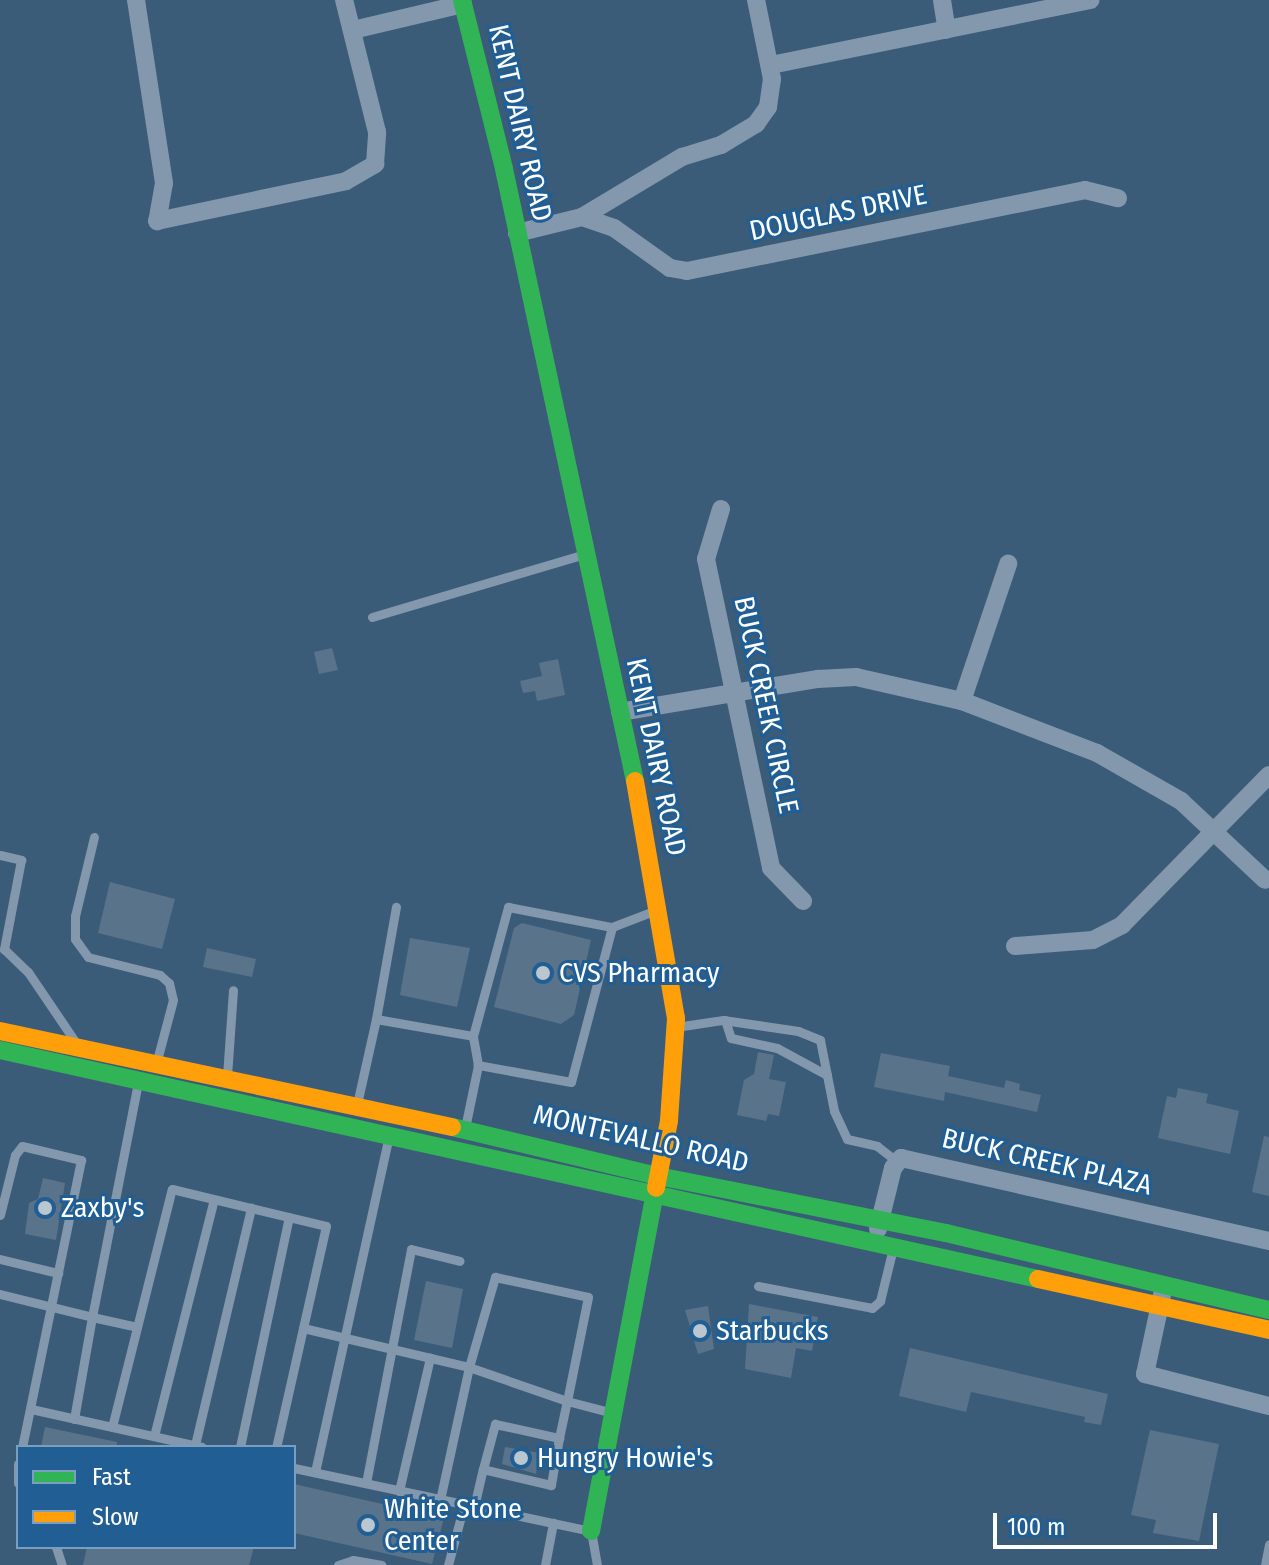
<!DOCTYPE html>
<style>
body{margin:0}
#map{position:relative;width:1269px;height:1565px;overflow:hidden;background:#3b5c79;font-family:"Fira Sans Condensed",sans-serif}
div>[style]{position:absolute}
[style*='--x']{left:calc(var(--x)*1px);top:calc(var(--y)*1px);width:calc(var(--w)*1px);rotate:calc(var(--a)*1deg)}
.building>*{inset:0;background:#59738a}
.lane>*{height:9px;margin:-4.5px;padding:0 4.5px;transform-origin:4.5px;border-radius:4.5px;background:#8398ac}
.street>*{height:18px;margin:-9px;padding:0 9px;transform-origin:9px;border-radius:9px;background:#8398ac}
.fast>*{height:18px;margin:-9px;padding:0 9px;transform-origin:9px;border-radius:9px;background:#30b455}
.slow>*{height:18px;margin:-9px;padding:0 9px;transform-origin:9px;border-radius:9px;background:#ff9f0a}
.dots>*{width:22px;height:22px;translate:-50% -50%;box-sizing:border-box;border:4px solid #205e94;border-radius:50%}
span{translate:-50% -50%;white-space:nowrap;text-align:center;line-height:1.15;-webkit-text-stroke:6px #205e94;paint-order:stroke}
.street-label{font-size:28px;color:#fff}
.poi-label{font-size:28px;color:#fff}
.left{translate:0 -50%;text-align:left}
.legend{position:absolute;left:16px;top:1445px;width:280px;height:104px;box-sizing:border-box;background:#205e94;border:2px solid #799ebf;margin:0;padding:10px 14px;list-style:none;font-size:24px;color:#fff}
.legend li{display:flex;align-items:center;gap:16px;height:40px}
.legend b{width:40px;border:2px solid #799ebf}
.scale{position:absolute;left:993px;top:1513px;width:224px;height:36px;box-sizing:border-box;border:4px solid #fff;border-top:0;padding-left:10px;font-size:24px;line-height:28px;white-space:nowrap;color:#fff;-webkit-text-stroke:6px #205e94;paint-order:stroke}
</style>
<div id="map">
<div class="building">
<div style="clip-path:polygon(332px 648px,338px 670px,319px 674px,314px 652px)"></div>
<div style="clip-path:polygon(558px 659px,565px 695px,537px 701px,535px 691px,523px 693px,520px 681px,542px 676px,539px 663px)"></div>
<div style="clip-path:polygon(110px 882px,175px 899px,162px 949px,98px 933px)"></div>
<div style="clip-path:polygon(522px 923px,591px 940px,574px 1015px,561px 1024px,494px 1007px,514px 928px)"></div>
<div style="clip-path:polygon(410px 938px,470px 948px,457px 1007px,400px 995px)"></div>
<div style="clip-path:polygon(207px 948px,256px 959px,252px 977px,203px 967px)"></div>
<div style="clip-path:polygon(758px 1052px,774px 1055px,769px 1079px,786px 1082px,779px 1116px,768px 1114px,766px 1121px,737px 1115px,744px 1080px,754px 1074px)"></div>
<div style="clip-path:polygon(881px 1053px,950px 1066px,948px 1076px,1004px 1088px,1006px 1080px,1020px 1084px,1019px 1090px,1041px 1095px,1037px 1112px,945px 1092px,944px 1101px,874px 1087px)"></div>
<div style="clip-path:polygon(1178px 1088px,1208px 1094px,1206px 1103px,1239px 1111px,1230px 1154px,1158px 1138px,1167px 1096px,1176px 1098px)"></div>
<div style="clip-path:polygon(1264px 1136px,1269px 1137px,1269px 1196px,1252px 1192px)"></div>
<div style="clip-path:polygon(43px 1178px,65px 1183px,56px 1240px,25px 1234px,29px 1203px,38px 1199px)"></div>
<div style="clip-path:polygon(426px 1281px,463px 1289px,452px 1348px,414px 1340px)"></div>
<div style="clip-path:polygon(749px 1304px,818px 1317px,812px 1351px,796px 1348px,791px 1378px,745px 1369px)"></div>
<div style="clip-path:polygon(708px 1306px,714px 1349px,698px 1354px,685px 1310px)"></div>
<div style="clip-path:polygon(910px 1348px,1108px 1394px,1101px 1425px,1084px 1422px,1085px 1417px,971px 1392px,966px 1412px,899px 1396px)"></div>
<div style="clip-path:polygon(45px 1427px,117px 1442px,117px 1447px,41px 1447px)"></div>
<div style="clip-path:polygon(1150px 1430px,1219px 1444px,1199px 1541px,1153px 1533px,1156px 1520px,1131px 1515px)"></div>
<div style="clip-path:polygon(505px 1447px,540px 1453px,536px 1474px,502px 1464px)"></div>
<div style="clip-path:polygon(294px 1484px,444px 1518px,432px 1564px,294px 1533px)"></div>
<div style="clip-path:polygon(87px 1547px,254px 1547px,249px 1565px,83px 1565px)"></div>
</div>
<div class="lane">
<div style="--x:372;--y:617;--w:222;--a:-16.5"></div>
<div style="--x:94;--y:837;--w:81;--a:103.5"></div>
<div style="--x:75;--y:916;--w:23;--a:90"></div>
<div style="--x:75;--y:939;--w:22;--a:54"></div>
<div style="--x:88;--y:957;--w:74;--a:14"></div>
<div style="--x:160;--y:975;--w:12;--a:42"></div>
<div style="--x:169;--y:983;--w:17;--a:77"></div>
<div style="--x:173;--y:1000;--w:62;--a:104.9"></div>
<div style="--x:0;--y:855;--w:22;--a:13"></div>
<div style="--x:21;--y:860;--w:91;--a:100.8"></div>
<div style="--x:4;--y:949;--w:33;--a:44"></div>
<div style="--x:28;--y:972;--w:86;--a:55.9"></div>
<div style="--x:612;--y:927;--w:160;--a:104.8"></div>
<div style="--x:571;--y:1082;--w:95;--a:-169.6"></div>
<div style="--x:478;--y:1065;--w:29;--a:-100"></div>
<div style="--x:473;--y:1036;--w:134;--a:-74.8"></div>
<div style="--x:508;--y:907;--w:106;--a:10.9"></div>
<div style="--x:612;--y:927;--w:47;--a:-21.1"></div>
<div style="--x:376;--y:1019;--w:114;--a:-79.9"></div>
<div style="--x:725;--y:1020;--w:19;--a:72"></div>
<div style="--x:731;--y:1038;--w:47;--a:12.3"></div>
<div style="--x:777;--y:1048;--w:57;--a:28.4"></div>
<div style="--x:676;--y:1027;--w:48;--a:-8.5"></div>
<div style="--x:723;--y:1020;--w:76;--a:8.3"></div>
<div style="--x:798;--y:1031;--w:24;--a:22"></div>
<div style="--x:820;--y:1040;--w:72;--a:78.8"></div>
<div style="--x:834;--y:1111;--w:31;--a:65"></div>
<div style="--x:847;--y:1139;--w:31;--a:13"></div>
<div style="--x:877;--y:1146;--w:24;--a:38"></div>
<div style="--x:227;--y:1076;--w:86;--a:-86"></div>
<div style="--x:357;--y:1104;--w:87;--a:-77.4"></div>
<div style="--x:376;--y:1019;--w:98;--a:9.9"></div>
<div style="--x:465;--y:1128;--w:64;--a:-78.3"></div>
<div style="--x:0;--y:1215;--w:62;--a:-76"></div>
<div style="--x:15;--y:1155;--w:11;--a:-52"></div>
<div style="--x:22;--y:1146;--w:61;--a:13.3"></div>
<div style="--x:81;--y:1160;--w:293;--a:101.6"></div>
<div style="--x:0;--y:1259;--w:60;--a:13.6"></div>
<div style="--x:495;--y:1277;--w:95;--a:12.1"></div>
<div style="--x:588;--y:1297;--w:106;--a:101.4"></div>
<div style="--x:567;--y:1401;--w:104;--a:-160.9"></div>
<div style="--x:469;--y:1367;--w:94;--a:-73.9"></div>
<div style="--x:758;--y:1286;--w:116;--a:10.9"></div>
<div style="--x:872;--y:1308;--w:11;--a:-41"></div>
<div style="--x:880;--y:1301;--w:55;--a:-76.2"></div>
<div style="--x:0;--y:1294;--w:95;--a:14"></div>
<div style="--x:92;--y:1317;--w:238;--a:-78.9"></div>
<div style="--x:303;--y:1328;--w:171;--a:13.2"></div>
<div style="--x:469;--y:1367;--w:136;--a:102.3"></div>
<div style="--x:31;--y:1409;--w:175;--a:12.5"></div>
<div style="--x:74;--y:1419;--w:104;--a:-80"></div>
<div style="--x:92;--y:1317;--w:46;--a:12.5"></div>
<div style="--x:112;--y:1427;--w:245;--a:-75.9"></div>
<div style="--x:172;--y:1189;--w:158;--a:13.5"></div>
<div style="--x:326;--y:1226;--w:227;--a:102.7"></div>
<div style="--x:154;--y:1436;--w:244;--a:-75.8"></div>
<div style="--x:559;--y:1438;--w:38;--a:-78"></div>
<div style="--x:567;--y:1401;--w:48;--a:14.6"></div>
<div style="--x:195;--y:1445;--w:244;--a:-76.7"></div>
<div style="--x:240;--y:1447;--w:235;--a:-78"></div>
<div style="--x:18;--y:1464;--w:19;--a:90"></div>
<div style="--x:294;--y:1468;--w:304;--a:12"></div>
<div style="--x:591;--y:1531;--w:35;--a:80"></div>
<div style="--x:315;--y:1472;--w:344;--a:-77.6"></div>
<div style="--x:366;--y:1483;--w:238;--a:-79.1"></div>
<div style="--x:411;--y:1249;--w:50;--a:13.8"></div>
<div style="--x:399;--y:1491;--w:137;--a:-76.9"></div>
<div style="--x:474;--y:1507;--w:39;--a:-77"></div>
<div style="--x:483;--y:1469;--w:47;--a:-75.1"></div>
<div style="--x:495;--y:1424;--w:66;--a:12.3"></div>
<div style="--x:559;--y:1438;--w:48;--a:99.7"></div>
<div style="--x:551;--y:1485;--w:70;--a:-166.8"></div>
<div style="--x:56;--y:1547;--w:19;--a:72"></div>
<div style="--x:338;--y:1565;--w:16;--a:-18"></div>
<div style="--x:353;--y:1560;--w:29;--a:10"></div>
<div style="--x:448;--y:1565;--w:62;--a:-75.1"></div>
<div style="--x:545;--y:1565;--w:43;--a:-79.2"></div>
<div style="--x:1265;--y:1565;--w:21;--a:-79"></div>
</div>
<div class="street">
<div style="--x:136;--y:0;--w:185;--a:81.3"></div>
<div style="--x:164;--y:183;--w:39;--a:100"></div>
<div style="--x:157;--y:221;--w:193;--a:-11.9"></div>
<div style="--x:346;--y:181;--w:34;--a:-30"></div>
<div style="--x:375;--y:164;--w:32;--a:-86"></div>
<div style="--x:377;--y:132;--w:136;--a:-104"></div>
<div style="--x:942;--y:0;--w:30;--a:81"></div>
<div style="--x:353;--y:30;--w:113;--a:-13.3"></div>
<div style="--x:771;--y:65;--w:326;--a:-11.5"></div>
<div style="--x:582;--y:217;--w:34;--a:19"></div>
<div style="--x:614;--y:228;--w:69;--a:35.5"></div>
<div style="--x:670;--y:268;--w:17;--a:10"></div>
<div style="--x:687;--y:271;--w:406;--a:-11.5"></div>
<div style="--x:1085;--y:190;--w:34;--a:14"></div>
<div style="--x:517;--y:233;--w:67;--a:-13.8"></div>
<div style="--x:582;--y:217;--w:117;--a:-31"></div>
<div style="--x:682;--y:157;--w:41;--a:-17.1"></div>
<div style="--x:721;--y:145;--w:41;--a:-31"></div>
<div style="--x:756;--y:124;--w:21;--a:-55"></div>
<div style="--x:768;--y:107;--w:28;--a:-82"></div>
<div style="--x:772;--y:79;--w:81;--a:-101.4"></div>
<div style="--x:721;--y:509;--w:52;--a:106.7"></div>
<div style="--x:706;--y:559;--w:316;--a:78.1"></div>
<div style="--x:771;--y:868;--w:46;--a:45.9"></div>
<div style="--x:962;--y:701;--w:145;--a:-71.4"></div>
<div style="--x:620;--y:712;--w:201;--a:-9.5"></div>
<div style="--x:818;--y:679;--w:38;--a:-3"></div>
<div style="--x:856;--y:677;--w:109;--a:12.8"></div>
<div style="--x:962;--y:701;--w:145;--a:21.1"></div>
<div style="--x:1097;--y:753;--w:97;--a:29.7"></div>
<div style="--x:1181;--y:801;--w:115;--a:43.2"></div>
<div style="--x:1015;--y:946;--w:78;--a:-4.4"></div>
<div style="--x:1093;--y:940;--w:33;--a:-27"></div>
<div style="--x:1122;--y:925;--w:210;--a:-45.6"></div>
<div style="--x:878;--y:1229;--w:63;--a:-76.2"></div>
<div style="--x:893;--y:1168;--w:13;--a:-51"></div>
<div style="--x:901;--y:1158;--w:377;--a:12.7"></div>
<div style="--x:1162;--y:1295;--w:81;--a:102.1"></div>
<div style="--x:1145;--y:1374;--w:128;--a:14.5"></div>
</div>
<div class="fast">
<div style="--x:462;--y:0;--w:174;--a:76"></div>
<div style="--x:504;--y:169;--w:626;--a:77.92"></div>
<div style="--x:0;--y:1050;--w:1063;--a:12.44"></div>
<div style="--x:452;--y:1127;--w:212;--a:13.4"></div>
<div style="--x:658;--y:1176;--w:294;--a:11.2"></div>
<div style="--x:946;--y:1233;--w:332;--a:13.4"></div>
<div style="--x:591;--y:1531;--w:349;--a:-79.3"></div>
</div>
<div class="slow">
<div style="--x:635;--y:781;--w:241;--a:80.2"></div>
<div style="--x:676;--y:1018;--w:103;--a:93.9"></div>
<div style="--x:669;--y:1121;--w:68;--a:101"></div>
<div style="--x:0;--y:1031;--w:462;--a:12"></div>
<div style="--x:1038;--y:1279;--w:237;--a:12.4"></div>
</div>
<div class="dots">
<div style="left:543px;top:973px;background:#bac6d0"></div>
<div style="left:45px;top:1208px;background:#bac6d0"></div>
<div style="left:700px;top:1331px;background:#bac6d0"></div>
<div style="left:521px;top:1458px;background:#bac6d0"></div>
<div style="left:368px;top:1525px;background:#bac6d0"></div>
</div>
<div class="street-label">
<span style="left:520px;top:123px;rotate:77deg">KENT DAIRY ROAD</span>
<span style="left:838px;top:213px;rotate:-12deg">DOUGLAS DRIVE</span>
<span style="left:766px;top:705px;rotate:78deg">BUCK CREEK CIRCLE</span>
<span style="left:656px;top:757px;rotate:78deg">KENT DAIRY ROAD</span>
<span style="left:641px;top:1139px;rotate:13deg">MONTEVALLO ROAD</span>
<span style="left:1047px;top:1162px;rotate:13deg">BUCK CREEK PLAZA</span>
</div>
<div class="poi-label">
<span class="left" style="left:559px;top:973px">CVS Pharmacy</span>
<span class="left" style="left:61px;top:1208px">Zaxby's</span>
<span class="left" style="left:716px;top:1331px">Starbucks</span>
<span class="left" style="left:537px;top:1458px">Hungry Howie's</span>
<span class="left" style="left:384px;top:1525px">White Stone<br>Center</span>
</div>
<ul class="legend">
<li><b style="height:10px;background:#30b455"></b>Fast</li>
<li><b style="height:10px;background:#ff9f0a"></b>Slow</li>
</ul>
<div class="scale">100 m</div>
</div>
